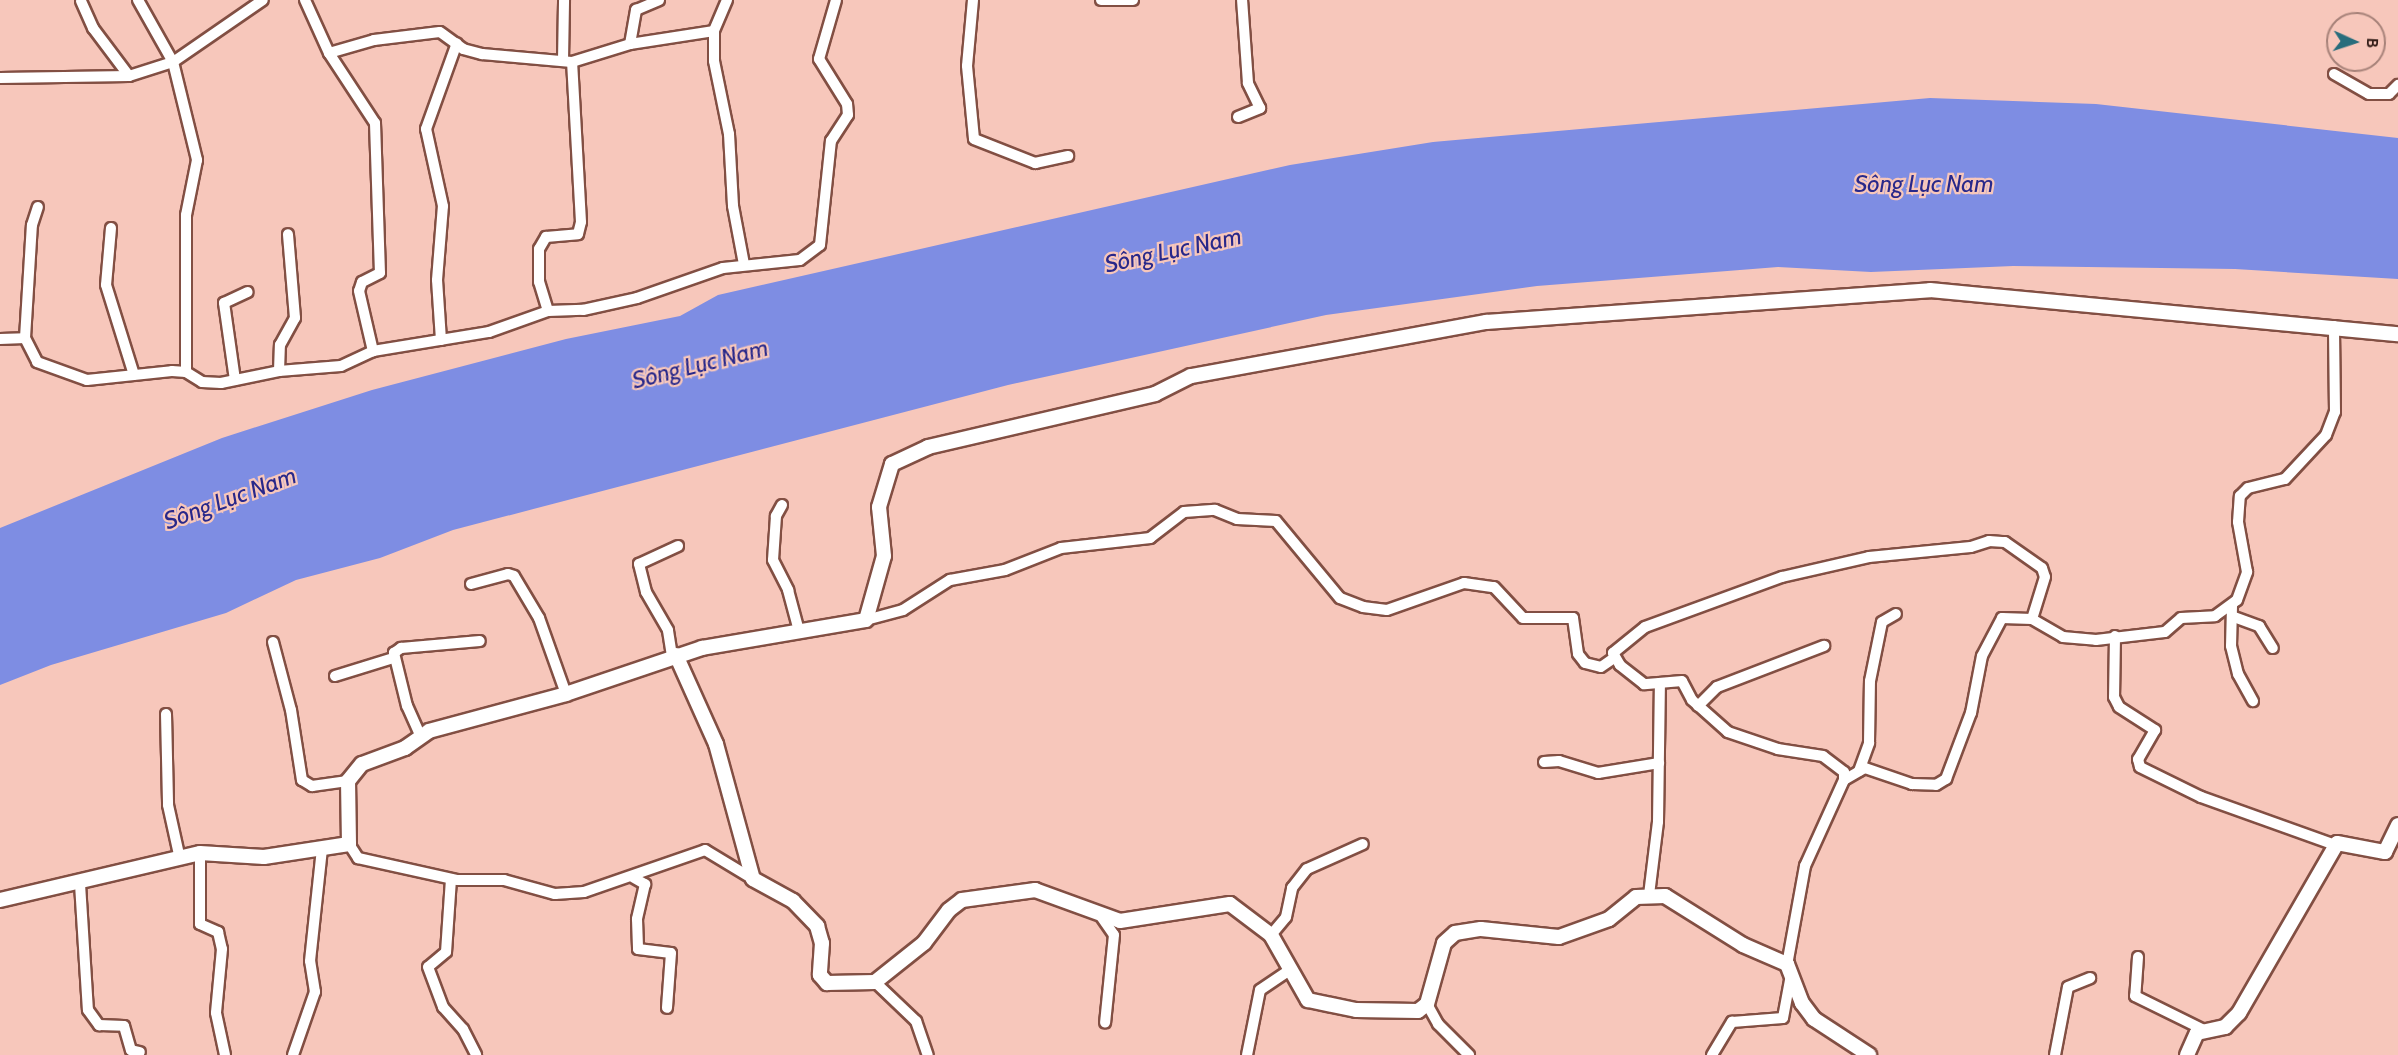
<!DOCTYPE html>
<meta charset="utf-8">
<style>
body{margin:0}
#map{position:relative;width:2398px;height:1055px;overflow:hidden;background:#f7c7bb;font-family:Cabin,sans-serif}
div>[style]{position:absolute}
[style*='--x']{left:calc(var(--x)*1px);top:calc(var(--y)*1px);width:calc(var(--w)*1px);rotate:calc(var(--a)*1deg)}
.water>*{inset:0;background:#7e8de3}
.roads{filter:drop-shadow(2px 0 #824f43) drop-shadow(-2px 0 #824f43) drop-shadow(0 2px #824f43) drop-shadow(0 -2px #824f43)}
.minor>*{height:10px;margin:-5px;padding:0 5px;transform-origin:5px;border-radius:5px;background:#fff}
.tertiary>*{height:14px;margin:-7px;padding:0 7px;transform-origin:7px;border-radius:7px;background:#fff}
span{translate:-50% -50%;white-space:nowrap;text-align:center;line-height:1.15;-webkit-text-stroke:4.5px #f7c7bb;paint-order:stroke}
.water-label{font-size:24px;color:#28288a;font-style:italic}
.north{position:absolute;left:2326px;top:12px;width:60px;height:60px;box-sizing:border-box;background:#f7c7bb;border:2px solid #a78279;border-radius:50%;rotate:93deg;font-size:16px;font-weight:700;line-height:24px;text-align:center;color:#301a15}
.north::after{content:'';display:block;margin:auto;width:21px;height:27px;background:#286d7c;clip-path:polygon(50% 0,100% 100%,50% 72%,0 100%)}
</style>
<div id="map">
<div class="water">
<div style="clip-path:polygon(1930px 98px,2096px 104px,2398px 138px,2398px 279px,2235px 269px,2013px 266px,1871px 272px,1778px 267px,1537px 286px,1326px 315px,1008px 385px,453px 530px,380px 558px,296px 580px,226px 613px,51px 665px,0 685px,0 528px,222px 438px,372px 390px,566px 339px,680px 316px,718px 295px,1290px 165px,1433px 142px)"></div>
</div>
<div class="roads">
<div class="minor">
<div style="--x:138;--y:0;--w:71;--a:60.6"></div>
<div style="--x:173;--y:62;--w:101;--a:76.2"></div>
<div style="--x:197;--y:160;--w:56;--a:101.3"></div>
<div style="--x:186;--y:215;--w:157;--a:90"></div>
<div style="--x:305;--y:0;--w:58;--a:65.6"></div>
<div style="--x:329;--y:53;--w:84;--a:56.7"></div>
<div style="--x:375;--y:123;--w:150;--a:88.1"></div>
<div style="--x:380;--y:273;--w:20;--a:153"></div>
<div style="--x:362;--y:282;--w:9;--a:108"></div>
<div style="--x:359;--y:291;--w:62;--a:76.9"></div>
<div style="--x:727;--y:0;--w:34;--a:113"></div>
<div style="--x:714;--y:31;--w:30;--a:90"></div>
<div style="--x:714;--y:61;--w:75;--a:78.4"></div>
<div style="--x:729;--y:134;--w:72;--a:86.8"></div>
<div style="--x:733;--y:206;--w:59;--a:79.3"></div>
<div style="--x:973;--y:0;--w:66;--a:95.2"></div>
<div style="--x:967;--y:66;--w:73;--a:84.5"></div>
<div style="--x:974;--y:139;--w:66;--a:21.5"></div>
<div style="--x:1035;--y:163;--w:34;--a:-12"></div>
<div style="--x:1101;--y:0;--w:32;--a:0"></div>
<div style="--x:81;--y:1;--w:30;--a:66"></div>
<div style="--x:93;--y:28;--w:60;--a:53.1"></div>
<div style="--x:630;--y:44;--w:35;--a:-80"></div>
<div style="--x:636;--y:10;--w:25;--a:-23"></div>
<div style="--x:329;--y:53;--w:47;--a:-16.1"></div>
<div style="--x:374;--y:40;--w:66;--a:-6.9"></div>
<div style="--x:440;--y:32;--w:29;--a:36"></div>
<div style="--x:463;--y:49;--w:20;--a:15"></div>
<div style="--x:482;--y:54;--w:90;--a:5.1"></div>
<div style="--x:572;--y:62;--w:61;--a:-17.2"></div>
<div style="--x:630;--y:44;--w:85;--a:-8.8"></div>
<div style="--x:563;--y:60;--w:60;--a:-89"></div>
<div style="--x:2334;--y:74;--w:40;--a:29.7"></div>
<div style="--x:2369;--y:94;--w:20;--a:0"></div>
<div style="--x:2389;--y:94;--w:13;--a:-45"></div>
<div style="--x:0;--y:78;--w:129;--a:-0.9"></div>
<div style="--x:129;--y:76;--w:46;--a:-17.7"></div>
<div style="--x:173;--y:62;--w:109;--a:-34.6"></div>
<div style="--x:1238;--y:117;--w:24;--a:-22"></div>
<div style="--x:1260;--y:108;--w:28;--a:-116"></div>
<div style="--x:1248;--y:83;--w:83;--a:-94.1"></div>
<div style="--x:111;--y:228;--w:57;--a:95"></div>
<div style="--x:106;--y:285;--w:94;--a:72.7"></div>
<div style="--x:548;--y:311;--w:30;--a:-107"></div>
<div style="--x:539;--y:282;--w:33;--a:-90"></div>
<div style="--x:539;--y:249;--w:14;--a:-60"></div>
<div style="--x:546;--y:237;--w:32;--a:-5"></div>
<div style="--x:578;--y:234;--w:12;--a:-76"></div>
<div style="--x:581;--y:222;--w:160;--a:-93.2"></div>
<div style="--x:25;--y:338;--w:113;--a:-86.5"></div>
<div style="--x:32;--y:225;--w:19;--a:-72"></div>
<div style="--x:0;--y:339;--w:25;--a:-2"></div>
<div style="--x:25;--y:338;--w:27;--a:63"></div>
<div style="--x:37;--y:362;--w:53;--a:19.8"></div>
<div style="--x:87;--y:380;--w:85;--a:-6"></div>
<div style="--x:172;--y:371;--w:14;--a:4"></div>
<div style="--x:186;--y:372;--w:19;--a:32"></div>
<div style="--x:202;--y:382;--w:19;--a:3"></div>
<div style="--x:221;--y:383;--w:59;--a:-11.7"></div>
<div style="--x:279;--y:371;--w:62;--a:-4.6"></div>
<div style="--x:341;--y:366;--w:35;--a:-25"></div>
<div style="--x:373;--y:351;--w:118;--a:-9.3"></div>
<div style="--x:489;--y:332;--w:63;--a:-19.6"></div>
<div style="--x:548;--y:311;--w:35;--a:-2"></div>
<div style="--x:583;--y:310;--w:55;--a:-12.5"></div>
<div style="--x:637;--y:298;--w:91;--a:-19.2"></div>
<div style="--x:723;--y:268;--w:77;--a:-5.9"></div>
<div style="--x:800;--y:260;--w:25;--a:-37"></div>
<div style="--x:820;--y:245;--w:105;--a:-84"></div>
<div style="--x:831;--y:141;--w:31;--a:-57"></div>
<div style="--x:848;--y:115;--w:11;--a:-95"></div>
<div style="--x:847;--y:104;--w:53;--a:-121.9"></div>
<div style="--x:819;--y:59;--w:61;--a:-73.9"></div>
<div style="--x:441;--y:340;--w:60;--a:-93.8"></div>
<div style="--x:437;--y:280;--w:74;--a:-85.4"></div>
<div style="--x:443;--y:206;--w:79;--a:-102.4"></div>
<div style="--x:426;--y:129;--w:91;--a:-70.2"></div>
<div style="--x:279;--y:371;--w:26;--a:-88"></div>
<div style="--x:280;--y:345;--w:31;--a:-61"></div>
<div style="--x:295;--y:318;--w:84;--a:-94.8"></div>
<div style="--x:235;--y:380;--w:78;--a:-98.1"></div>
<div style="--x:224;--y:303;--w:26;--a:-25"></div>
<div style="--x:782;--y:505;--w:13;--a:119"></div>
<div style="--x:776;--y:516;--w:44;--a:93.9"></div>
<div style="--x:773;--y:560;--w:34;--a:63"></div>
<div style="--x:788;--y:590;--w:42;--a:75"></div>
<div style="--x:471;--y:584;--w:38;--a:-15"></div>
<div style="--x:508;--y:574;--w:6;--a:18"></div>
<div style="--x:514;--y:576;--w:49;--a:59.2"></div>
<div style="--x:539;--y:618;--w:81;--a:70.4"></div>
<div style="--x:2232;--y:606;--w:40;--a:91.4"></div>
<div style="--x:2231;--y:646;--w:29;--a:76"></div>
<div style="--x:2238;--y:674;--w:31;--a:61"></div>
<div style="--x:2234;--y:617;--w:27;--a:20"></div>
<div style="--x:2259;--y:626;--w:26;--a:58"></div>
<div style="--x:866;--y:620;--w:38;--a:-15"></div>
<div style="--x:903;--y:610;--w:56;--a:-32.6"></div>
<div style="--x:950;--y:580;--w:56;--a:-10.3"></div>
<div style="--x:1005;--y:570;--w:60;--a:-21.4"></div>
<div style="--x:1061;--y:548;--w:90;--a:-6.4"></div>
<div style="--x:1150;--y:538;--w:43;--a:-37.4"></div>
<div style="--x:1184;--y:512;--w:31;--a:-4"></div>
<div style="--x:1215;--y:510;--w:24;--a:22"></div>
<div style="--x:1237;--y:519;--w:39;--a:3"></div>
<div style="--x:1276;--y:521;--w:100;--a:50.3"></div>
<div style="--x:1340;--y:598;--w:25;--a:21"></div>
<div style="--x:1363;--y:607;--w:24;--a:7"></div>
<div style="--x:1387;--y:610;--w:82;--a:-19.3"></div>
<div style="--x:1464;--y:583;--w:30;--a:8"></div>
<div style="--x:1494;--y:587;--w:42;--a:46.9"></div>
<div style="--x:1523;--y:618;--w:50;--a:0"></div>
<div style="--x:1573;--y:618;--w:36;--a:82"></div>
<div style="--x:1578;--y:654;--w:11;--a:52"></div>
<div style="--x:1585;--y:663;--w:16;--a:14"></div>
<div style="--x:1601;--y:667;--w:16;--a:-35"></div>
<div style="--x:2115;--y:636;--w:61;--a:90.9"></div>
<div style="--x:2114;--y:697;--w:11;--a:63"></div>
<div style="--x:2119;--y:707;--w:43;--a:32.6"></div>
<div style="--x:2155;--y:730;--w:34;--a:120"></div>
<div style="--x:2138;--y:759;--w:8;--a:76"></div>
<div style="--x:2140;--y:767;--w:68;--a:26.2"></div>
<div style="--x:2201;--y:797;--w:142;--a:19.7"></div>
<div style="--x:273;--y:642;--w:70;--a:75.2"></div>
<div style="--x:291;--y:710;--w:71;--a:81.1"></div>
<div style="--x:302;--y:780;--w:12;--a:31"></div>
<div style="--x:312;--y:786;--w:36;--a:-8"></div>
<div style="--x:672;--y:656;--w:26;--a:-99"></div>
<div style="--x:668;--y:630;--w:44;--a:-120.1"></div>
<div style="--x:646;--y:592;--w:29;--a:-104"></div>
<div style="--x:639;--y:564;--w:43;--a:-24.8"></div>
<div style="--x:335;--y:676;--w:61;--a:-17.2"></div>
<div style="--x:1698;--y:706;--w:27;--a:-45"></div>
<div style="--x:1717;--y:687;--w:115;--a:-21"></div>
<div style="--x:166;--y:714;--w:91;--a:88.7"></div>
<div style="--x:168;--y:805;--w:55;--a:77.5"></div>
<div style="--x:421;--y:737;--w:34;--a:-114"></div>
<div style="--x:407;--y:706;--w:55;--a:-103.8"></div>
<div style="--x:394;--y:653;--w:9;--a:-36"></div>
<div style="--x:401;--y:648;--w:79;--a:-5.1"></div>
<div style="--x:1544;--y:762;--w:15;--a:-4"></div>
<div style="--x:1559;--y:761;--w:41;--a:17.1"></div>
<div style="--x:1598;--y:773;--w:62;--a:-9.3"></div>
<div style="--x:1859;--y:771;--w:30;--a:-70"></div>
<div style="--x:1869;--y:743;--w:62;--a:-89.1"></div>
<div style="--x:1870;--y:681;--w:60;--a:-78.5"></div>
<div style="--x:1882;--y:622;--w:16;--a:-30"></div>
<div style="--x:1844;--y:780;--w:8;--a:-90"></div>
<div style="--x:1844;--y:772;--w:26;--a:-143"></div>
<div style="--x:1823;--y:756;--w:46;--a:-171.2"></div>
<div style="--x:1778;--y:749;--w:53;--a:-161.2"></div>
<div style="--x:1728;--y:732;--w:48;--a:-138.4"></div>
<div style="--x:1692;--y:700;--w:21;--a:-118"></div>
<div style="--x:1682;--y:681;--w:38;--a:175"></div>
<div style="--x:1644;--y:684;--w:31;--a:-142"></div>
<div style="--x:1620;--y:665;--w:14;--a:-120"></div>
<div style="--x:1613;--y:653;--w:41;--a:-39.1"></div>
<div style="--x:1645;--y:627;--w:146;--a:-20.1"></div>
<div style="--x:1782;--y:577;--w:89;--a:-12.9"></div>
<div style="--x:1869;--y:557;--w:102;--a:-5.6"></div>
<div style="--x:1971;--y:547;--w:19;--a:-18"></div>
<div style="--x:1989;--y:541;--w:16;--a:4"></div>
<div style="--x:2005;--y:542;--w:45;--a:35.1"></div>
<div style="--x:2042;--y:568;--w:9;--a:72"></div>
<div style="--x:2045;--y:577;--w:44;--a:107.2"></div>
<div style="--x:349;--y:844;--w:17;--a:57"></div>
<div style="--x:358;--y:858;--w:101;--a:12.5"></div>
<div style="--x:457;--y:880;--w:47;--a:0"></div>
<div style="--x:504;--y:880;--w:53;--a:15.4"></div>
<div style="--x:555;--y:894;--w:29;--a:-4"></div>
<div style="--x:584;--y:892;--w:128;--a:-19.1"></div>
<div style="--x:705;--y:850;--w:56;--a:31.1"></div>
<div style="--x:200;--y:853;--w:71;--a:90"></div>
<div style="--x:200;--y:924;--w:20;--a:24"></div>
<div style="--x:218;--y:932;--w:17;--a:77"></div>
<div style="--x:222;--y:949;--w:64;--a:95.4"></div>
<div style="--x:216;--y:1013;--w:43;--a:77.9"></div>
<div style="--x:634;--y:878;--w:13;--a:29"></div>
<div style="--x:645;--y:884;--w:36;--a:103"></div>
<div style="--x:637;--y:919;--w:30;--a:88"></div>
<div style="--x:638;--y:949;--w:33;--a:7"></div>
<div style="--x:671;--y:953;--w:55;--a:94.2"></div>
<div style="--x:451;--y:879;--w:73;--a:93.9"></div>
<div style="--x:446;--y:952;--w:23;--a:140"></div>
<div style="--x:428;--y:967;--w:43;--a:69.4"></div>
<div style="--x:443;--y:1007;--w:30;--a:48"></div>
<div style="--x:463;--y:1029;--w:29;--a:63"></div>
<div style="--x:80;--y:884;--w:126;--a:86.4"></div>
<div style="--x:88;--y:1010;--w:19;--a:54"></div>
<div style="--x:99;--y:1025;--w:25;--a:2"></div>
<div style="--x:124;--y:1026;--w:25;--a:74"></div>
<div style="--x:131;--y:1050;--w:9;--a:13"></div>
<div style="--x:1649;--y:895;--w:74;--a:-83"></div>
<div style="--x:1658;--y:822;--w:139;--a:-89.2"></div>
<div style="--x:1100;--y:915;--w:24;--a:55"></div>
<div style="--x:1114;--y:935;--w:88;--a:95.8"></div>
<div style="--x:1271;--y:935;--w:23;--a:-50"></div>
<div style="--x:1286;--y:917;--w:30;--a:-78"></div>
<div style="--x:1292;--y:888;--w:24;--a:-52"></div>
<div style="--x:1307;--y:869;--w:61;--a:-24.1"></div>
<div style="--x:2138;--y:957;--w:39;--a:94"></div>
<div style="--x:2135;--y:996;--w:75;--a:26.2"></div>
<div style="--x:1787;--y:965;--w:101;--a:-79.7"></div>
<div style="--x:1805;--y:866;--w:94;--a:-65.6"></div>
<div style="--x:1844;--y:780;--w:24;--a:-30"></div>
<div style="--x:1865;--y:768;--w:50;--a:18.8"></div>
<div style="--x:1912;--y:784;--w:24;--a:2"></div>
<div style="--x:1936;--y:785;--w:12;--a:-31"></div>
<div style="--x:1946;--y:779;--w:71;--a:-69.3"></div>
<div style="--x:1971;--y:713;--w:58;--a:-79.1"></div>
<div style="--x:1982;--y:656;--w:43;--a:-62.2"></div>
<div style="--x:2002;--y:618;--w:30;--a:2"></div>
<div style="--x:2032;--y:619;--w:36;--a:30"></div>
<div style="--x:2063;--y:637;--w:33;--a:5"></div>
<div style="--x:2096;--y:640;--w:69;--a:-6.6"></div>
<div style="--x:2165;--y:632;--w:21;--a:-41"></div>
<div style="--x:2181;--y:618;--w:34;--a:-3"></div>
<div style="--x:2215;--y:616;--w:27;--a:-36"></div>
<div style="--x:2237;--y:600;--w:30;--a:-70"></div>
<div style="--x:2247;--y:572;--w:51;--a:-100.2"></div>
<div style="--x:2238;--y:522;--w:26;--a:-86"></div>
<div style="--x:2240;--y:496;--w:11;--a:-45"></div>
<div style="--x:2248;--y:488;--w:38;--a:-14"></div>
<div style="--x:2285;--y:479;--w:60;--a:-47"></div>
<div style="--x:2326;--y:435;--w:25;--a:-69"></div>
<div style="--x:2335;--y:412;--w:86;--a:-90.7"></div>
<div style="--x:875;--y:982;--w:57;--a:43.6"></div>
<div style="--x:916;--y:1021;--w:36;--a:71"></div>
<div style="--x:1427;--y:1004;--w:23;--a:61"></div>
<div style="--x:1438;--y:1024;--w:44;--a:45"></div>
<div style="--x:293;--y:1055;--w:67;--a:-70.8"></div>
<div style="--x:315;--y:992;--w:31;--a:-99"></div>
<div style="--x:310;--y:961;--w:114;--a:-83.9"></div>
<div style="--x:1247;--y:1055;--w:66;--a:-78.7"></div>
<div style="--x:1260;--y:990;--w:34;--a:-34"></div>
<div style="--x:1712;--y:1055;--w:39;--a:-59"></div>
<div style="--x:1732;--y:1022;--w:51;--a:-4.5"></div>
<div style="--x:1783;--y:1018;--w:44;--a:-79.5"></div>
<div style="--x:2055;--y:1055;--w:69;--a:-79.2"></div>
<div style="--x:2068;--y:987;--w:24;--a:-22"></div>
</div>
<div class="tertiary">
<div style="--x:676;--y:655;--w:98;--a:65.8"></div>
<div style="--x:716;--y:744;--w:140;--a:74.7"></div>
<div style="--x:753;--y:879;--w:46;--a:28.8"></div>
<div style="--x:793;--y:901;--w:35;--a:46"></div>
<div style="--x:817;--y:926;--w:18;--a:74"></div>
<div style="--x:822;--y:943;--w:32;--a:94"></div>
<div style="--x:820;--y:975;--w:11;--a:49"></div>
<div style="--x:827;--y:983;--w:48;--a:-1.2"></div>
<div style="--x:875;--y:982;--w:63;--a:-38.5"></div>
<div style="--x:924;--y:943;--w:41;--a:-52.9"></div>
<div style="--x:949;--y:910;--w:16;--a:-38"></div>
<div style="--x:962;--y:900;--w:74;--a:-7.8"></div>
<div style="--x:1035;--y:890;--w:90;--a:20"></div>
<div style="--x:1120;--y:921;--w:111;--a:-8.8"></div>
<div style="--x:1230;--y:904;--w:51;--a:37.1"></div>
<div style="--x:1271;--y:935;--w:75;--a:60.4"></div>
<div style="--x:1308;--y:1000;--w:49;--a:11.8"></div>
<div style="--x:1356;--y:1010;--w:62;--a:0.9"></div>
<div style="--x:1418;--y:1011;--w:11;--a:-38"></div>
<div style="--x:1427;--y:1004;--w:63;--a:-74.4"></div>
<div style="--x:1444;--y:943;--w:15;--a:-42"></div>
<div style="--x:1455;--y:933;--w:26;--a:-9"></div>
<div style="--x:1481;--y:929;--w:78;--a:5.9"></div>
<div style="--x:1559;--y:937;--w:53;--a:-19.8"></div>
<div style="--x:1609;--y:919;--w:35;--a:-39"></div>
<div style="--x:1636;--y:897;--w:29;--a:-2"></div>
<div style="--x:1665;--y:896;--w:92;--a:32.1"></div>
<div style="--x:1743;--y:945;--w:48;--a:23.4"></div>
<div style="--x:1787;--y:964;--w:42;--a:69"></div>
<div style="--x:1802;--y:1003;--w:20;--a:53"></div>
<div style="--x:1814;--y:1019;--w:66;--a:33.2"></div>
<div style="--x:0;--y:900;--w:205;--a:-13.2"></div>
<div style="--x:200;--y:853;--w:64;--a:3.6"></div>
<div style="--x:264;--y:857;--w:86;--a:-8.7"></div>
<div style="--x:349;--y:844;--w:63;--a:-90.9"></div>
<div style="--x:348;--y:781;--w:22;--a:-51"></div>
<div style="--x:362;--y:764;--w:46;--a:-20.4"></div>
<div style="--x:405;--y:748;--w:29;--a:-35"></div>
<div style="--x:429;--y:731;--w:142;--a:-15.1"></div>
<div style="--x:566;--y:694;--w:144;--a:-18.7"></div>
<div style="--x:702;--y:648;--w:166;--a:-9.7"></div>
<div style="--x:866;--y:620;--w:66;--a:-74.3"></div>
<div style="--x:884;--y:556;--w:49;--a:-95.8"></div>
<div style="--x:879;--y:507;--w:45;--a:-73.2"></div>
<div style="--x:892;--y:464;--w:40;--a:-25"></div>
<div style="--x:928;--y:447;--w:233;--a:-13.1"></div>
<div style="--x:1155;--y:394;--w:40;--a:-26.6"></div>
<div style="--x:1191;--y:376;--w:300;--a:-10.4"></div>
<div style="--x:1486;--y:322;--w:445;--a:-4.1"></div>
<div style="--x:1930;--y:290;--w:470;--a:5.4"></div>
<div style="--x:2187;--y:1055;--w:24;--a:-66"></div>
<div style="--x:2197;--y:1033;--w:29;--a:-12"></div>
<div style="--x:2225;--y:1027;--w:20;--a:-45"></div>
<div style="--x:2239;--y:1013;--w:196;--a:-60"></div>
<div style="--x:2337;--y:843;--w:49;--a:10.6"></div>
<div style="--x:2385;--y:852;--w:30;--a:-64"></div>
</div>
</div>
<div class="water-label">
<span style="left:1924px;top:184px">Sông Lục Nam</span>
<span style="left:1173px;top:250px;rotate:-12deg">Sông Lục Nam</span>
<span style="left:700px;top:364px;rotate:-14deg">Sông Lục Nam</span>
<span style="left:230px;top:498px;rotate:-20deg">Sông Lục Nam</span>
</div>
<div class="north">B</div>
</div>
